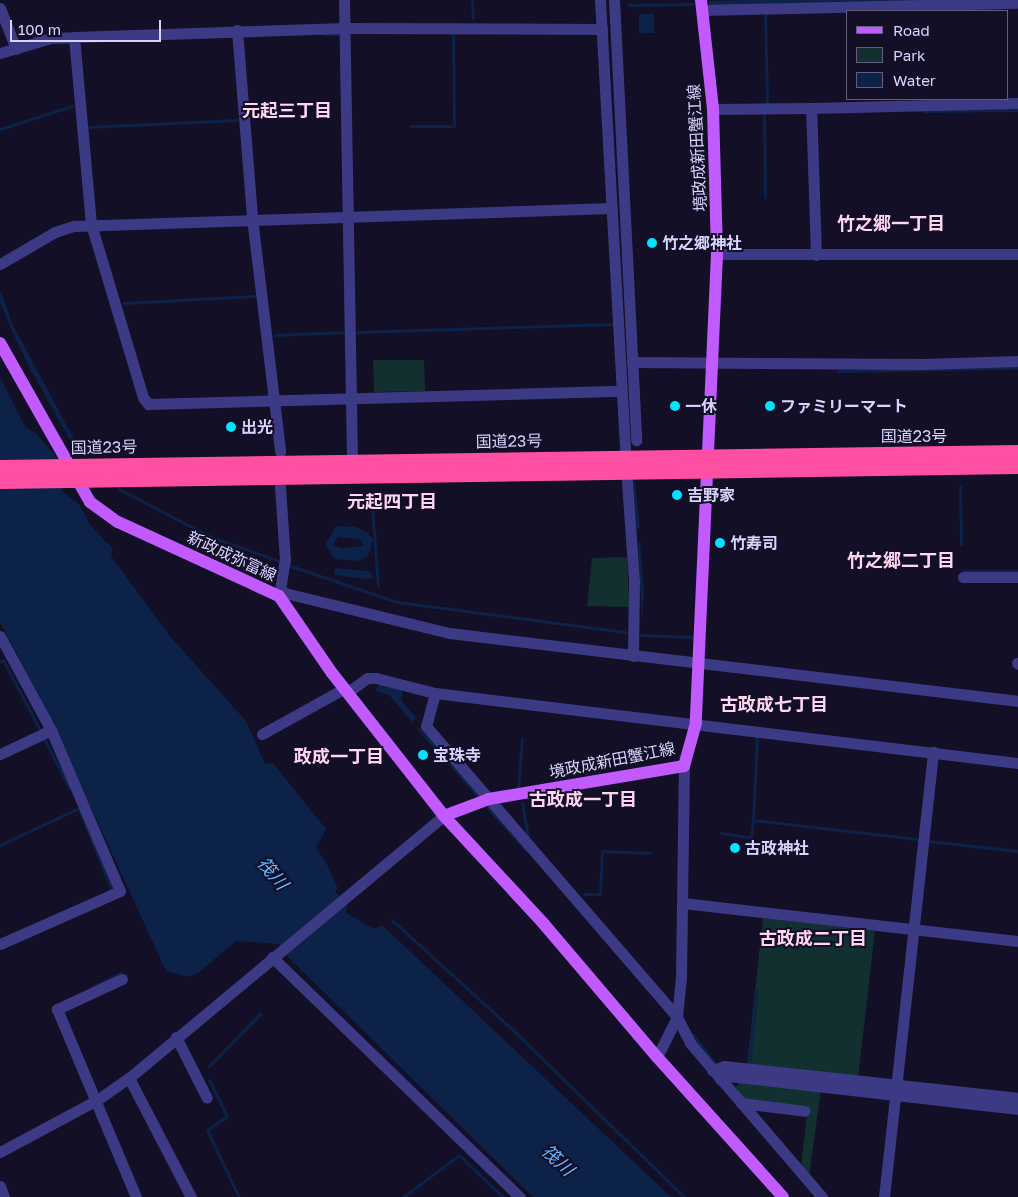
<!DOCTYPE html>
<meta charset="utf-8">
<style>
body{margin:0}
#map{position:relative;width:1018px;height:1197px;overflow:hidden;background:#130f26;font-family:"Golos Text","Noto Sans JP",sans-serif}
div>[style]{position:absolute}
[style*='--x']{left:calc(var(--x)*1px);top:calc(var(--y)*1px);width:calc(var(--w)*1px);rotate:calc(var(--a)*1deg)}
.green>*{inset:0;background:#12302f}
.water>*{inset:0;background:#0c2248}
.stream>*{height:3px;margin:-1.5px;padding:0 1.5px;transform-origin:1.5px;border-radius:1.5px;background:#0c2248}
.minor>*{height:11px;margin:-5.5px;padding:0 5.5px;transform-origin:5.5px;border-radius:5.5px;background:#3d3a85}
.major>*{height:12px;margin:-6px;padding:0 6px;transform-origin:6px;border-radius:6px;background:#c25bff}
.highway>*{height:15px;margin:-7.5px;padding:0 7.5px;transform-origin:7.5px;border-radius:7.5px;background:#ff4fa3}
.dots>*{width:14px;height:14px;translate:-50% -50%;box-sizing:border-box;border:2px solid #130f26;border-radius:50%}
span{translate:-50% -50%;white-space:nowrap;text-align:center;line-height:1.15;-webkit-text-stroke:4px #130f26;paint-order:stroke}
.street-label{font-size:16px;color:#d9d4ff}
.poi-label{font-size:16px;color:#d9d4ff;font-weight:700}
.left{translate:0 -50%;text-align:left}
.neighbourhood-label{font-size:18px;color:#ffd6f0;font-weight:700}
.water-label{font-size:18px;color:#62b6ff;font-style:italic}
.legend{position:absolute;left:846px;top:10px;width:162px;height:90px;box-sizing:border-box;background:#130f26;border:1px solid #625e7d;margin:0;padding:6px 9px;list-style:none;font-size:15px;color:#d9d4ff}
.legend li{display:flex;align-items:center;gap:10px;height:25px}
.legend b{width:25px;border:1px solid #625e7d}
.scale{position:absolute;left:10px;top:20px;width:151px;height:22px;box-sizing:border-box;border:2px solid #d9d4ff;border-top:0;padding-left:6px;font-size:15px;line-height:18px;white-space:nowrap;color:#d9d4ff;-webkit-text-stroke:4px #130f26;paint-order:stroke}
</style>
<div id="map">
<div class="green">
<div style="clip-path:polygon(373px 360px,424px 360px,425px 391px,374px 392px)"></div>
<div style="clip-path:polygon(627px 557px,629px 607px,587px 606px,592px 558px)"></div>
<div style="clip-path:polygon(763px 918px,875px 931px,858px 1078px,747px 1066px)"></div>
<div style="clip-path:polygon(740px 1081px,821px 1090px,809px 1176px,801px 1165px,808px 1107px,743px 1100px,735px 1089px)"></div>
</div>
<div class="water">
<div style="clip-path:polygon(749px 0,991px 0,710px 6px,709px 1px)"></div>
<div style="clip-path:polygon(639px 14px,654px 14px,654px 33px,639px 33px)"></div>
<div style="clip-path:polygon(0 290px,13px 325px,83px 456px,79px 456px,28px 365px,10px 327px,0 301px)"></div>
<div style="clip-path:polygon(0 377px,26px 428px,36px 433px,55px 455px,63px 492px,79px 504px,91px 526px,113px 549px,111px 556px,169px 635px,246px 721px,265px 764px,273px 763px,326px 829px,316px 848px,329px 868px,338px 889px,335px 891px,347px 906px,346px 913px,374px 929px,382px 925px,671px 1197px,533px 1197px,284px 953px,279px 944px,236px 941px,198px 973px,188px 977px,166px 971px,46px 709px,0 622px)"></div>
<div style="clip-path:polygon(633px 482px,635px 482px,640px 528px,637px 529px)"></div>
<div style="clip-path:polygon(evenodd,336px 526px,356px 527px,368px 533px,373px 540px,368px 556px,359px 561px,334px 559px,326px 544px,336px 526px,338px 537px,360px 539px,363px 546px,341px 548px,333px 545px,338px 537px)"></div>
<div style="clip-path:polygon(638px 542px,640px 542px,644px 592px,642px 624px)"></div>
<div style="clip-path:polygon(335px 568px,368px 571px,374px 577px,368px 579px,339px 576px,334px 574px)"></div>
<div style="clip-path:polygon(379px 683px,403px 690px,401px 700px,416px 718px,412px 722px,389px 695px,376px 691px)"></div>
</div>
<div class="stream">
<div style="--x:472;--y:0;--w:18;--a:87"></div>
<div style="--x:629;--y:5;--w:64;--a:-0.9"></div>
<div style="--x:765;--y:13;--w:91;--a:88.7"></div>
<div style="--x:325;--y:34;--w:14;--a:0"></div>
<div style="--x:924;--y:111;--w:94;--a:-0.6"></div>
<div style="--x:764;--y:115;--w:82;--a:89.3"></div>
<div style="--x:410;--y:126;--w:44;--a:0"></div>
<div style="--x:454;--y:126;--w:94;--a:-90.6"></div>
<div style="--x:87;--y:127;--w:150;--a:-2.7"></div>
<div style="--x:0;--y:129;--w:76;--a:-17.7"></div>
<div style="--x:124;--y:303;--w:131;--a:-3.1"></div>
<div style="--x:357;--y:332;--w:255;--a:-1.8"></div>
<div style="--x:275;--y:335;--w:70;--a:-2.5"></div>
<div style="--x:838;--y:371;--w:180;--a:-1"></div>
<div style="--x:960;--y:487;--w:58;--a:89"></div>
<div style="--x:119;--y:489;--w:104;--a:27.6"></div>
<div style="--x:211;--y:537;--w:75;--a:19.4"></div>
<div style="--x:371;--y:493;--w:93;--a:85.7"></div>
<div style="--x:288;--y:565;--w:115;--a:18.7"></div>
<div style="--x:397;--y:602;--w:231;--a:7.5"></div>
<div style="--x:963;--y:571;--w:55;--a:0"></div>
<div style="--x:640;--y:635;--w:53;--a:2.2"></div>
<div style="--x:0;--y:662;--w:4;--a:-34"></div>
<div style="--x:3;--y:660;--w:79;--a:62.1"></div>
<div style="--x:419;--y:729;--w:92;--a:48.5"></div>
<div style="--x:44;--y:739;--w:56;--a:62.5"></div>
<div style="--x:518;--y:789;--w:51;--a:-85.5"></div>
<div style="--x:522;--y:803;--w:35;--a:80"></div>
<div style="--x:488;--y:808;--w:57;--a:47.9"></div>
<div style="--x:80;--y:811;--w:83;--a:68.1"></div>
<div style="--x:753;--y:820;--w:83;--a:-87.2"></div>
<div style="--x:721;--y:833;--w:30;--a:9"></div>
<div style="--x:751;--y:838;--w:18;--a:-84"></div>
<div style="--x:753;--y:820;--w:165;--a:6.6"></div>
<div style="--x:928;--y:841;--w:91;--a:6.3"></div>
<div style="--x:0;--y:845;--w:87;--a:-25.1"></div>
<div style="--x:584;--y:894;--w:16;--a:0"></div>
<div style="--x:600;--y:894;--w:43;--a:-87.3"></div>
<div style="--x:602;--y:851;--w:48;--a:2.4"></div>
<div style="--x:392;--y:920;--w:168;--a:42.3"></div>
<div style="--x:516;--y:1033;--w:235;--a:44.3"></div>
<div style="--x:92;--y:987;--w:32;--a:-26"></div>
<div style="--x:692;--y:1034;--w:36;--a:52"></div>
<div style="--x:749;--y:1065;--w:76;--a:-84"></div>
<div style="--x:209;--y:1066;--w:73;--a:-45.6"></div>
<div style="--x:209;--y:1080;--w:40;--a:63.4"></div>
<div style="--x:227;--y:1116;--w:24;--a:145"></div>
<div style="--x:207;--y:1130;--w:74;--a:64.5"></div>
<div style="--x:403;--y:1197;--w:70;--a:-36.9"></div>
<div style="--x:459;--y:1155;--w:61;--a:43.7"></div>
</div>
<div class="minor">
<div style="--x:344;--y:0;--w:462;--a:89"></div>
<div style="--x:600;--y:0;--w:449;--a:86.8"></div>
<div style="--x:614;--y:0;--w:441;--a:87.1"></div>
<div style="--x:0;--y:8;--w:44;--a:68.7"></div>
<div style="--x:702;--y:10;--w:316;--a:-1.3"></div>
<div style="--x:237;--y:30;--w:189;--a:85.4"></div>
<div style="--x:252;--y:218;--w:235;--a:83.1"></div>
<div style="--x:74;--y:37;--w:188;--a:84.8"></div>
<div style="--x:91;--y:224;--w:181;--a:73.3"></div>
<div style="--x:143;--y:397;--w:9;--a:54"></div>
<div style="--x:148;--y:404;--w:473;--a:-1.6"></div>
<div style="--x:0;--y:53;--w:53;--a:-16.4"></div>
<div style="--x:51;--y:38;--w:23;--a:-2"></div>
<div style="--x:74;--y:37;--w:271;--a:-1.9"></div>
<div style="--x:345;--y:28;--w:257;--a:0.2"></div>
<div style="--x:713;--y:109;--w:98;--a:-0.6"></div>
<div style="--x:717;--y:254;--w:301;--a:0"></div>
<div style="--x:816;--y:255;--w:147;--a:-91.9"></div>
<div style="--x:811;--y:108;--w:207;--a:-1.4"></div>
<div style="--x:0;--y:264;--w:64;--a:-30.2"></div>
<div style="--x:55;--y:232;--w:20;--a:-18"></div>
<div style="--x:74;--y:226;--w:537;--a:-1.92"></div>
<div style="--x:632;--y:362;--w:291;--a:0.4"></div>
<div style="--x:923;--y:364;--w:95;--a:-1.8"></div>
<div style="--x:627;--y:481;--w:101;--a:86"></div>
<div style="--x:634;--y:582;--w:74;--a:90.8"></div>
<div style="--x:963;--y:577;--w:55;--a:0"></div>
<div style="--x:279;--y:596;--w:7;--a:-27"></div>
<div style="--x:285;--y:593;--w:169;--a:13.7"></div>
<div style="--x:449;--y:633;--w:573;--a:6.81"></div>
<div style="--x:279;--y:596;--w:36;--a:-81"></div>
<div style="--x:285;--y:560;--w:74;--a:-93.9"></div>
<div style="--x:0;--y:636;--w:107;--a:61.5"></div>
<div style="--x:51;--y:730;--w:175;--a:66.8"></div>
<div style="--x:120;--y:891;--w:131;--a:156.2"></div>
<div style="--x:1017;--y:663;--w:1;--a:45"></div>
<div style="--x:348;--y:692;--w:24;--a:-36"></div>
<div style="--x:367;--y:678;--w:9;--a:0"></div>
<div style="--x:376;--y:678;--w:61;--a:14.3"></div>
<div style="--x:435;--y:693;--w:587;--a:6.85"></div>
<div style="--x:435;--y:693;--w:34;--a:105"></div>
<div style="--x:426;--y:726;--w:384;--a:49.2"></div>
<div style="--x:677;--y:1017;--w:29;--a:63"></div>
<div style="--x:690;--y:1043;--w:203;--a:49.4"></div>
<div style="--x:262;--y:734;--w:95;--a:-29"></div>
<div style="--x:0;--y:754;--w:56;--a:-25.2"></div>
<div style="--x:683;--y:903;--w:337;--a:6.5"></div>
<div style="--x:272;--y:957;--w:345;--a:44.1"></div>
<div style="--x:122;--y:979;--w:72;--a:155.2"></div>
<div style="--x:57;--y:1009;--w:204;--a:67.2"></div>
<div style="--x:176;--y:1037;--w:68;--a:63.1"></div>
<div style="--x:657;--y:1057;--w:45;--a:-63.4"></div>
<div style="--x:677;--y:1017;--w:40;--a:-84.3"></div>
<div style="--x:681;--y:977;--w:211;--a:-89.2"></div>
<div style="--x:712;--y:1070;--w:13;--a:-18"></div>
<div style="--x:724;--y:1066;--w:296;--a:6.2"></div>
<div style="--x:129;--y:1078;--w:134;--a:62.5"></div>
<div style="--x:720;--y:1079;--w:9;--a:-18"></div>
<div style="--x:729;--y:1076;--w:291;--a:6.5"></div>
<div style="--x:741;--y:1103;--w:64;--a:7.1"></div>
<div style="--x:0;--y:1152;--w:110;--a:-28.2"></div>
<div style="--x:97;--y:1100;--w:39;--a:-35"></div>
<div style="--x:129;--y:1078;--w:410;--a:-39.8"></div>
<div style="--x:0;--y:1186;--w:12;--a:70"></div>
<div style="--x:884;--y:1197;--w:448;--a:-83.7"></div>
</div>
<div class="major">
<div style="--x:701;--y:0;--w:110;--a:83.7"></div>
<div style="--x:713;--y:109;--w:145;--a:88.4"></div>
<div style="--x:717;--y:254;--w:469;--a:92.6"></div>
<div style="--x:696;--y:723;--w:45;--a:105.6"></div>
<div style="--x:684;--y:766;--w:198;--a:170.4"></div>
<div style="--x:489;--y:799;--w:48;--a:159.3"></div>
<div style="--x:444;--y:816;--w:146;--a:47.2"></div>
<div style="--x:543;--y:923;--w:176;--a:49.6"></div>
<div style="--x:657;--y:1057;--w:188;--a:48"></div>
<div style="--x:0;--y:343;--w:183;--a:60.5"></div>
<div style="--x:90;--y:502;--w:34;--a:36"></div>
<div style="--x:118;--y:522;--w:177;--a:24.7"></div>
<div style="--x:279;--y:596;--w:93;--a:55.5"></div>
<div style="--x:332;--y:673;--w:182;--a:51.9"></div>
</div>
<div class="highway">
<div style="--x:0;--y:467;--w:1018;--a:-0.84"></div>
<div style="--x:0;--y:481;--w:1018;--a:-0.84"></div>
</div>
<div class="dots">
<div style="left:652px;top:243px;background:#00e5ff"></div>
<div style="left:675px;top:406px;background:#00e5ff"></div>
<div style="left:770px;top:406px;background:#00e5ff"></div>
<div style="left:231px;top:427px;background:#00e5ff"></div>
<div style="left:677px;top:495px;background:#00e5ff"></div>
<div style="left:720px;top:543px;background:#00e5ff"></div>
<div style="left:423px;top:755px;background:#00e5ff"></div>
<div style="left:735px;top:848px;background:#00e5ff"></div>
</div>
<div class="street-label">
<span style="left:697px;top:148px;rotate:-93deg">境政成新田蟹江線</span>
<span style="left:914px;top:436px">国道23号</span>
<span style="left:509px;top:441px;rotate:-1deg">国道23号</span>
<span style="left:104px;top:447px;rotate:-1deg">国道23号</span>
<span style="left:232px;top:556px;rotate:25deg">新政成弥富線</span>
<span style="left:612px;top:760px;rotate:-11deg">境政成新田蟹江線</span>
</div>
<div class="poi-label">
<span class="left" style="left:662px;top:243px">竹之郷神社</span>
<span class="left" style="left:685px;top:406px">一休</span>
<span class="left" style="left:780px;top:406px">ファミリーマート</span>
<span class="left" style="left:241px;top:427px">出光</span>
<span class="left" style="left:687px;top:495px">吉野家</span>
<span class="left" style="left:730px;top:543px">竹寿司</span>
<span class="left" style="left:433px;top:755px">宝珠寺</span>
<span class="left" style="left:745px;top:848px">古政神社</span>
</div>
<div class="neighbourhood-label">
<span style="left:287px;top:110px">元起三丁目</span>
<span style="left:891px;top:223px">竹之郷一丁目</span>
<span style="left:392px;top:501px">元起四丁目</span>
<span style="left:901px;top:560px">竹之郷二丁目</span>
<span style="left:774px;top:704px">古政成七丁目</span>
<span style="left:339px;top:756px">政成一丁目</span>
<span style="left:583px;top:799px">古政成一丁目</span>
<span style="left:813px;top:938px">古政成二丁目</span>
</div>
<div class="water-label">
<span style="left:273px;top:873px;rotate:50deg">筏川</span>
<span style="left:558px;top:1160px;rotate:43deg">筏川</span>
</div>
<ul class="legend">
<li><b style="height:6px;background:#c25bff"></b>Road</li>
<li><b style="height:14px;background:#12302f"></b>Park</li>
<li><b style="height:14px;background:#0c2248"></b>Water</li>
</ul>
<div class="scale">100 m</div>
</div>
